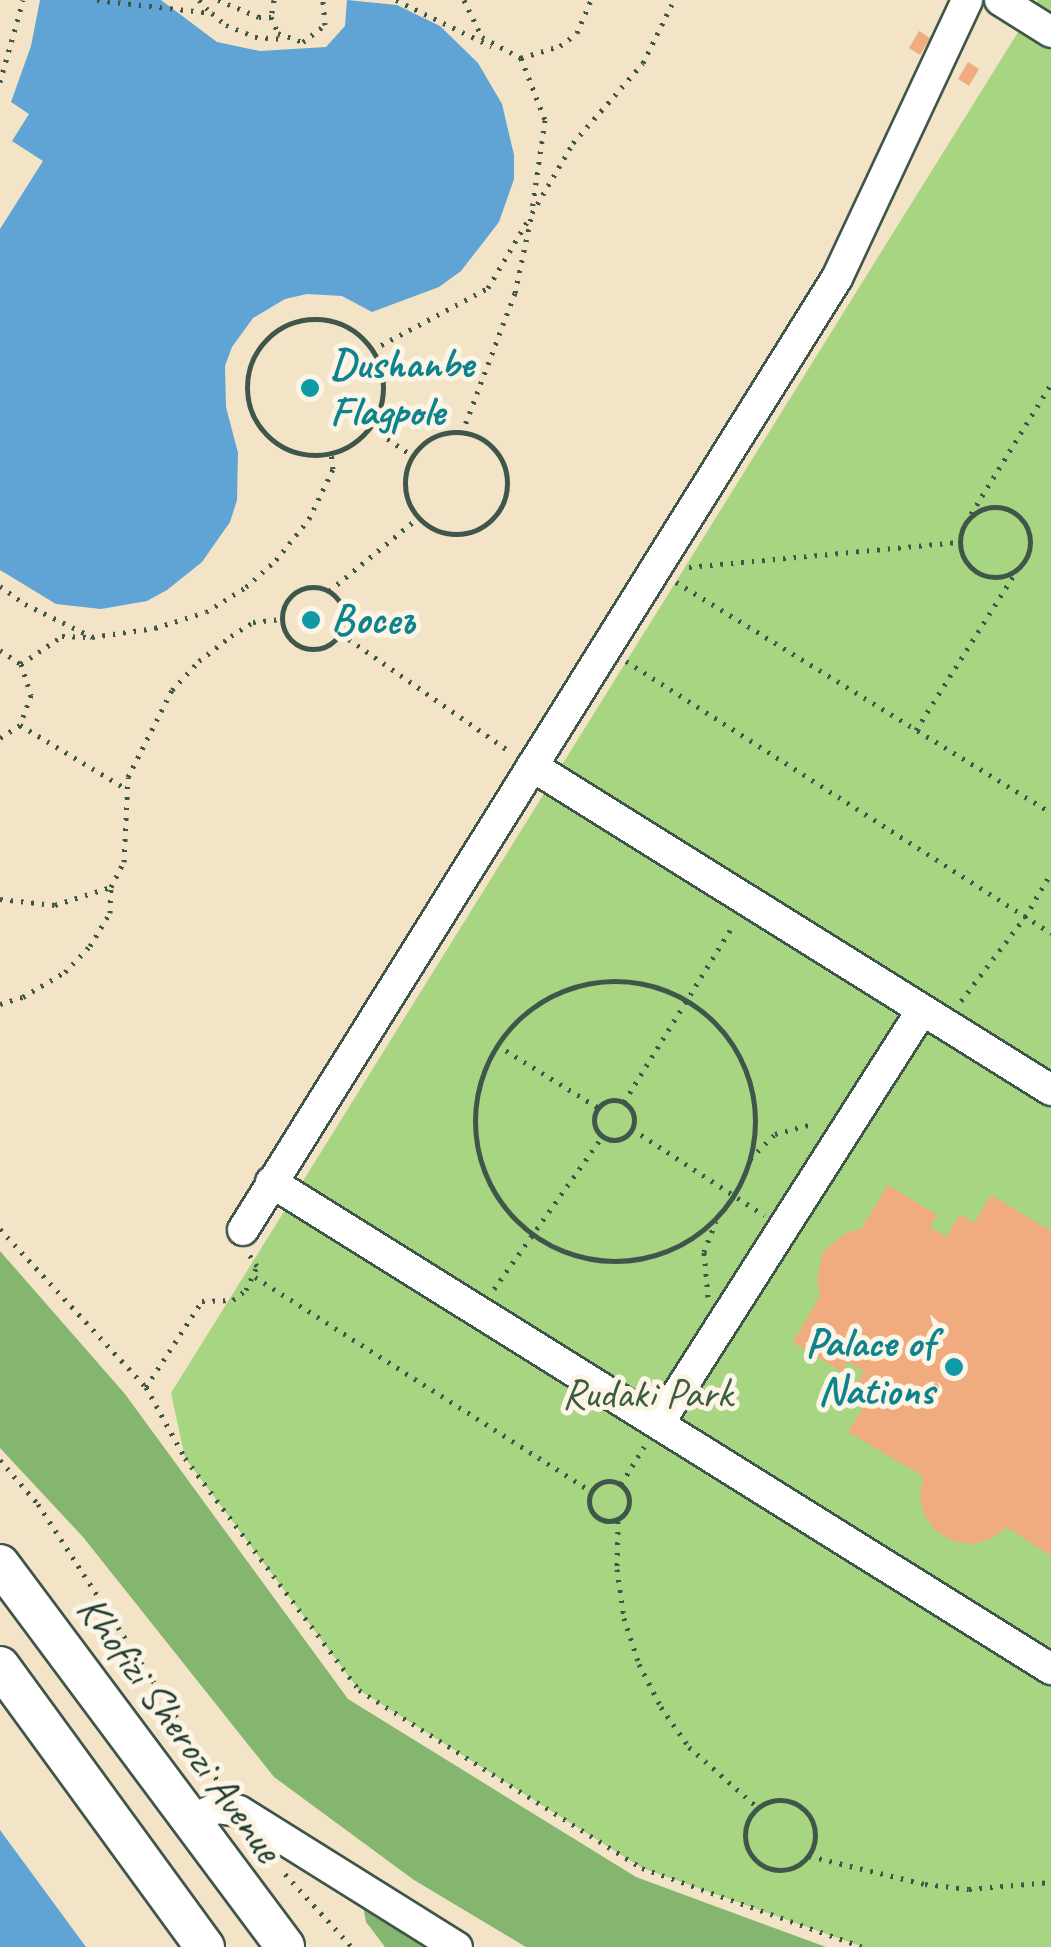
<!DOCTYPE html>
<meta charset="utf-8">
<style>
body{margin:0}
#map{position:relative;width:1051px;height:1947px;overflow:hidden;background:#f3e4c8;font-family:Caveat,sans-serif}
div>[style]{position:absolute}
[style*='--x']{left:calc(var(--x)*1px);top:calc(var(--y)*1px);width:calc(var(--w)*1px);rotate:calc(var(--a)*1deg)}
.green>*{inset:0;background:#a7d582}
.forest>*{inset:0;background:#85b670}
.water>*{inset:0;background:#5fa4d4}
.building>*{inset:0;background:#f0ac7f}
.path>*{height:5px;margin-top:-2.5px;transform-origin:0;background:repeating-linear-gradient(90deg,#3f564a 0 2.5px,transparent 0 10.5px)}
.path>.ring{margin:-2.5px;padding:0;box-sizing:content-box;background:none;border:5px solid #3f564a;border-radius:50%}
.roads{filter:drop-shadow(2px 0 #3f564a) drop-shadow(-2px 0 #3f564a) drop-shadow(0 2px #3f564a) drop-shadow(0 -2px #3f564a)}
.minor>*{height:30px;margin:-15px;padding:0 15px;transform-origin:15px;border-radius:15px;background:#fff}
.major>*{height:38px;margin:-19px;padding:0 19px;transform-origin:19px;border-radius:19px;background:#fff}
.dots>*{width:28px;height:28px;translate:-50% -50%;box-sizing:border-box;border:5px solid #fcf5e5;border-radius:50%}
span{translate:-50% -50%;white-space:nowrap;text-align:center;line-height:1.15;-webkit-text-stroke:10px #fcf5e5;paint-order:stroke}
.culture-label{font-size:42px;color:#0d838f;font-weight:700}
.left{translate:0 -50%;text-align:left}
.right{translate:-100% -50%;text-align:right}
.park-label{font-size:42px;color:#3a5b44}
.street-label{font-size:42px;color:#1f3d34}
</style>
<div id="map">
<div class="green">
<div style="clip-path:polygon(1038px 0,1051px 0,1051px 1947px,863px 1947px,642px 1868px,359px 1690px,185px 1458px,171px 1393px)"></div>
</div>
<div class="forest">
<div style="clip-path:polygon(0 1251px,125px 1394px,348px 1699px,636px 1877px,826px 1947px,526px 1947px,414px 1880px,274px 1777px,83px 1537px,0 1448px)"></div>
<div style="clip-path:polygon(361px 1894px,447px 1947px,385px 1947px,366px 1922px)"></div>
</div>
<div class="water">
<div style="clip-path:polygon(40px 0,161px 0,217px 42px,260px 51px,326px 47px,345px 26px,347px 0,397px 5px,440px 26px,478px 63px,502px 104px,514px 155px,514px 179px,499px 222px,461px 271px,439px 287px,372px 312px,342px 296px,307px 294px,285px 299px,253px 318px,232px 347px,225px 366px,226px 407px,238px 453px,237px 500px,230px 522px,202px 562px,167px 590px,147px 601px,101px 609px,56px 604px,0 570px,0 229px,43px 161px,12px 141px,29px 114px,11px 102px,31px 46px)"></div>
<div style="clip-path:polygon(0 1830px,86px 1947px,0 1947px)"></div>
</div>
<div class="building">
<div style="clip-path:polygon(919px 31px,930px 38px,920px 55px,909px 48px)"></div>
<div style="clip-path:polygon(968px 62px,979px 69px,969px 86px,958px 79px)"></div>
<div style="clip-path:polygon(888px 1185px,937px 1215px,930px 1227px,946px 1237px,960px 1214px,974px 1223px,991px 1195px,1051px 1231px,1051px 1556px,1007px 1527px,991px 1539px,972px 1544px,953px 1541px,936px 1531px,924px 1515px,920px 1496px,923px 1476px,848px 1432px,867px 1401px,852px 1392px,864px 1371px,848px 1362px,842px 1372px,793px 1342px,820px 1296px,817px 1281px,823px 1252px,846px 1233px,861px 1229px)"></div>
</div>
<div class="path">
<div style="--x:97;--y:0;--w:116;--a:6.4"></div>
<div style="--x:212;--y:13;--w:18;--a:41"></div>
<div style="--x:226;--y:25;--w:31;--a:22"></div>
<div style="--x:255;--y:37;--w:29;--a:4"></div>
<div style="--x:199;--y:0;--w:16;--a:47"></div>
<div style="--x:218;--y:0;--w:44;--a:22.5"></div>
<div style="--x:259;--y:17;--w:12;--a:0"></div>
<div style="--x:274;--y:0;--w:17;--a:100"></div>
<div style="--x:271;--y:17;--w:17;--a:66"></div>
<div style="--x:278;--y:33;--w:27;--a:20"></div>
<div style="--x:303;--y:42;--w:28;--a:-38"></div>
<div style="--x:325;--y:25;--w:25;--a:-95"></div>
<div style="--x:396;--y:0;--w:106;--a:25.8"></div>
<div style="--x:464;--y:0;--w:41;--a:64.1"></div>
<div style="--x:482;--y:37;--w:44;--a:28.3"></div>
<div style="--x:521;--y:58;--w:41;--a:-17.1"></div>
<div style="--x:560;--y:46;--w:21;--a:-37"></div>
<div style="--x:577;--y:33;--w:36;--a:-67"></div>
<div style="--x:521;--y:58;--w:66;--a:68.8"></div>
<div style="--x:545;--y:120;--w:91;--a:98.2"></div>
<div style="--x:0;--y:82;--w:85;--a:-74.3"></div>
<div class="ring" style="left:247px;top:319px;width:131px;height:131px"></div>
<div style="--x:372;--y:350;--w:132;--a:-28.1"></div>
<div style="--x:488;--y:288;--w:79;--a:-59.5"></div>
<div style="--x:370;--y:427;--w:52;--a:34"></div>
<div class="ring" style="left:405px;top:432px;width:97px;height:97px"></div>
<div style="--x:462;--y:433;--w:150;--a:-69.3"></div>
<div style="--x:515;--y:293;--w:82;--a:-78"></div>
<div style="--x:532;--y:213;--w:81;--a:-59.6"></div>
<div style="--x:573;--y:143;--w:106;--a:-48.8"></div>
<div style="--x:643;--y:63;--w:70;--a:-63.8"></div>
<div class="ring" style="left:960px;top:507px;width:65px;height:65px"></div>
<div style="--x:971;--y:514;--w:153;--a:-58.4"></div>
<div style="--x:689;--y:567;--w:271;--a:-5.3"></div>
<div style="--x:676;--y:582;--w:440;--a:31.6"></div>
<div style="--x:0;--y:586;--w:31;--a:36"></div>
<div style="--x:25;--y:604;--w:75;--a:26.2"></div>
<div style="--x:92;--y:637;--w:64;--a:-8.1"></div>
<div style="--x:155;--y:628;--w:53;--a:-17.4"></div>
<div style="--x:206;--y:612;--w:47;--a:-32"></div>
<div style="--x:246;--y:587;--w:40;--a:-42"></div>
<div style="--x:276;--y:560;--w:53;--a:-51.2"></div>
<div style="--x:309;--y:519;--w:55;--a:-64.4"></div>
<div style="--x:333;--y:469;--w:16;--a:-97"></div>
<div class="ring" style="left:282px;top:587px;width:57px;height:57px"></div>
<div style="--x:329;--y:591;--w:117;--a:-39.4"></div>
<div style="--x:340;--y:633;--w:206;--a:34.9"></div>
<div style="--x:0;--y:650;--w:25;--a:34"></div>
<div style="--x:21;--y:664;--w:33;--a:72"></div>
<div style="--x:31;--y:695;--w:32;--a:110"></div>
<div style="--x:20;--y:725;--w:24;--a:147"></div>
<div style="--x:626;--y:661;--w:505;--a:32.62"></div>
<div style="--x:21;--y:664;--w:50;--a:-34.3"></div>
<div style="--x:62;--y:636;--w:27;--a:2"></div>
<div style="--x:20;--y:725;--w:122;--a:31"></div>
<div style="--x:916;--y:730;--w:187;--a:-57.7"></div>
<div style="--x:0;--y:899;--w:55;--a:6.2"></div>
<div style="--x:55;--y:905;--w:59;--a:-17.8"></div>
<div class="ring" style="left:475px;top:981px;width:275px;height:275px"></div>
<div style="--x:961;--y:1001;--w:106;--a:-52.7"></div>
<div style="--x:1025;--y:917;--w:51;--a:-59.4"></div>
<div style="--x:0;--y:1004;--w:24;--a:-17"></div>
<div style="--x:23;--y:997;--w:49;--a:-30.8"></div>
<div style="--x:65;--y:972;--w:36;--a:-46"></div>
<div style="--x:90;--y:946;--w:39;--a:-59"></div>
<div style="--x:110;--y:913;--w:26;--a:-88"></div>
<div style="--x:111;--y:887;--w:28;--a:-63"></div>
<div style="--x:124;--y:862;--w:85;--a:-87.3"></div>
<div style="--x:128;--y:777;--w:97;--a:-63.2"></div>
<div style="--x:172;--y:690;--w:40;--a:-47"></div>
<div style="--x:199;--y:661;--w:41;--a:-38"></div>
<div style="--x:231;--y:636;--w:26;--a:-32"></div>
<div style="--x:253;--y:622;--w:28;--a:-6"></div>
<div style="--x:497;--y:1045;--w:118;--a:31.8"></div>
<div class="ring" style="left:594px;top:1100px;width:35px;height:35px"></div>
<div style="--x:624;--y:1102;--w:209;--a:-58.3"></div>
<div style="--x:632;--y:1129;--w:158;--a:33.1"></div>
<div style="--x:750;--y:1159;--w:35;--a:-45"></div>
<div style="--x:775;--y:1134;--w:42;--a:-15"></div>
<div style="--x:0;--y:1229;--w:215;--a:47.3"></div>
<div style="--x:146;--y:1387;--w:81;--a:61.2"></div>
<div style="--x:185;--y:1458;--w:290;--a:53.1"></div>
<div style="--x:359;--y:1690;--w:334;--a:32.2"></div>
<div style="--x:642;--y:1868;--w:235;--a:19.7"></div>
<div style="--x:255;--y:1277;--w:398;--a:32.5"></div>
<div style="--x:494;--y:1289;--w:186;--a:-54.6"></div>
<div style="--x:708;--y:1297;--w:45;--a:-95.1"></div>
<div style="--x:704;--y:1252;--w:33;--a:-69"></div>
<div style="--x:146;--y:1387;--w:103;--a:-56.9"></div>
<div style="--x:202;--y:1301;--w:31;--a:-2"></div>
<div style="--x:233;--y:1300;--w:16;--a:-38"></div>
<div style="--x:246;--y:1290;--w:26;--a:-65"></div>
<div style="--x:257;--y:1266;--w:14;--a:-124"></div>
<div style="--x:0;--y:1460;--w:58;--a:49.2"></div>
<div style="--x:38;--y:1504;--w:334;--a:57"></div>
<div class="ring" style="left:589px;top:1481px;width:35px;height:35px"></div>
<div style="--x:621;--y:1484;--w:44;--a:-58.1"></div>
<div style="--x:618;--y:1521;--w:48;--a:91.2"></div>
<div style="--x:617;--y:1569;--w:49;--a:81.9"></div>
<div style="--x:624;--y:1618;--w:48;--a:71.9"></div>
<div style="--x:639;--y:1664;--w:48;--a:62.9"></div>
<div style="--x:661;--y:1707;--w:49;--a:55"></div>
<div style="--x:689;--y:1747;--w:91;--a:41.4"></div>
<div class="ring" style="left:745px;top:1800px;width:65px;height:65px"></div>
<div style="--x:809;--y:1856;--w:119;--a:13.6"></div>
<div style="--x:925;--y:1884;--w:44;--a:6.5"></div>
<div style="--x:969;--y:1889;--w:82;--a:-4.9"></div>
<div style="--x:285;--y:1874;--w:99;--a:47.5"></div>
</div>
<div class="roads">
<div class="minor">
<div style="--x:1000;--y:0;--w:60;--a:32.1"></div>
<div style="--x:532;--y:766;--w:612;--a:31.98"></div>
<div style="--x:271;--y:1182;--w:920;--a:31.98"></div>
<div style="--x:243;--y:1230;--w:1122;--a:-58.04"></div>
<div style="--x:837;--y:278;--w:307;--a:-64.9"></div>
<div style="--x:659;--y:1423;--w:490;--a:-57.5"></div>
<div style="--x:191;--y:1820;--w:29;--a:-25"></div>
<div style="--x:217;--y:1808;--w:22;--a:8"></div>
<div style="--x:239;--y:1811;--w:257;--a:32"></div>
</div>
<div class="major">
<div style="--x:0;--y:1564;--w:477;--a:53.3"></div>
<div style="--x:0;--y:1666;--w:348;--a:53.9"></div>
</div>
</div>
<div class="dots">
<div style="left:310px;top:388px;background:#0f9aa8"></div>
<div style="left:311px;top:620px;background:#0f9aa8"></div>
<div style="left:954px;top:1367px;background:#0f9aa8"></div>
</div>
<div class="culture-label">
<span class="left" style="left:330px;top:388px">Dushanbe<br>Flagpole</span>
<span class="left" style="left:331px;top:620px">Восеъ</span>
<span class="right" style="left:934px;top:1367px">Palace of<br>Nations</span>
</div>
<div class="park-label">
<span style="left:647px;top:1394px">Rudaki Park</span>
</div>
<div class="street-label">
<span style="left:179px;top:1729px;rotate:54deg">Khofizi Sherozi Avenue</span>
</div>
</div>
